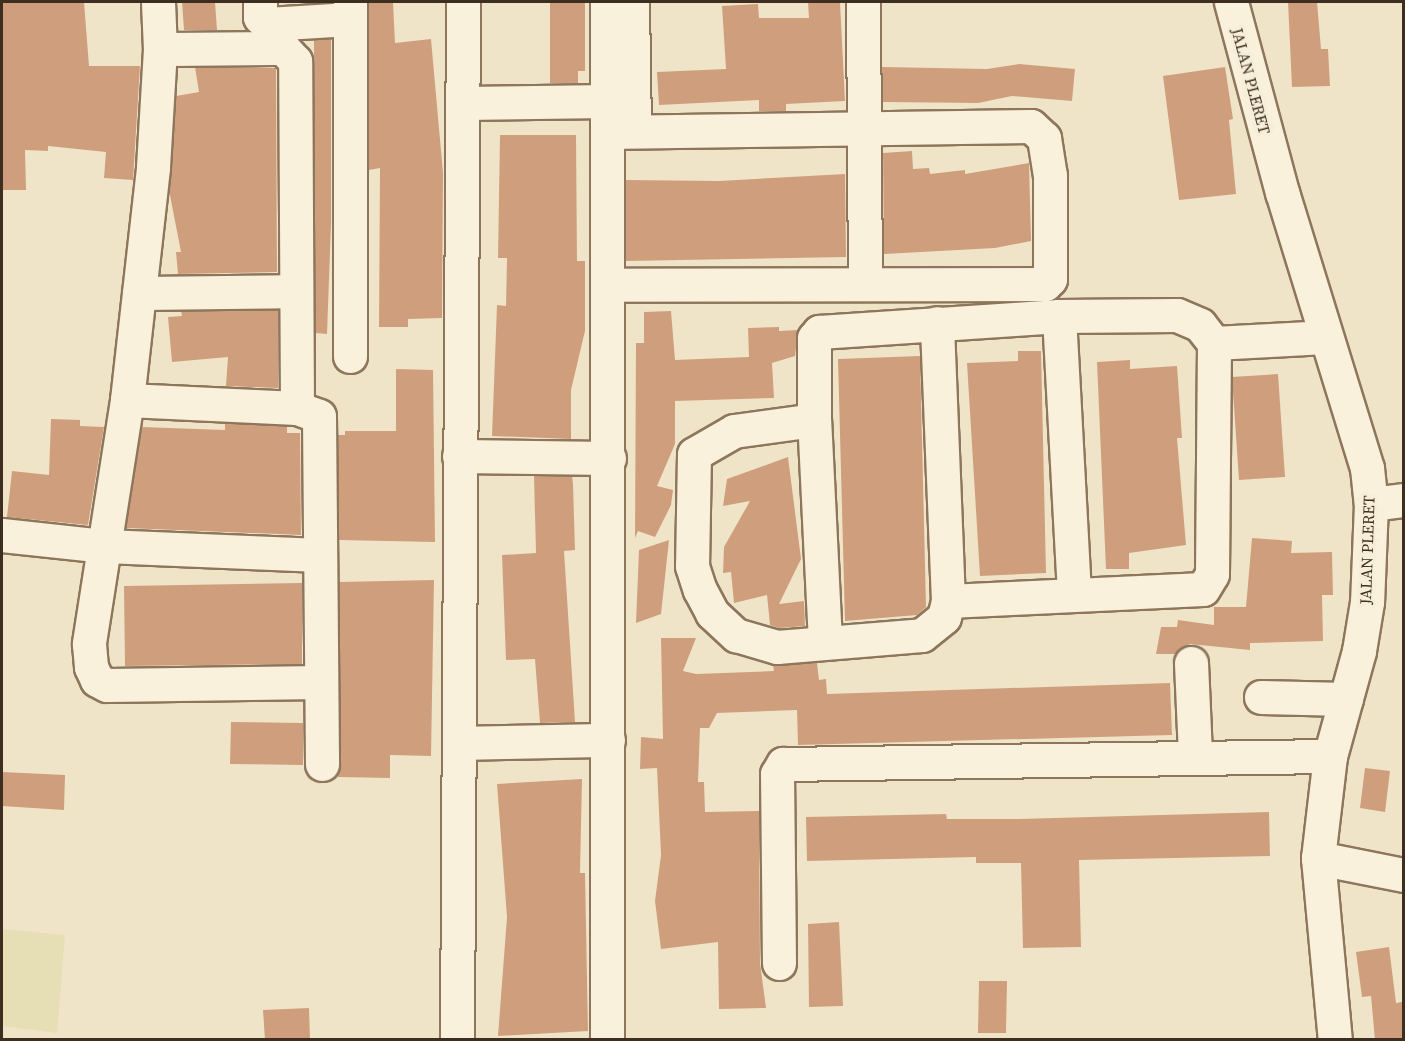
<!DOCTYPE html>
<style>
body{margin:0}
#map{position:relative;width:1405px;height:1041px;overflow:hidden;background:#f0e4c8;font-family:"Source Serif 4",serif}
div>[style]{position:absolute}
[style*='--x']{left:calc(var(--x)*1px);top:calc(var(--y)*1px);width:calc(var(--w)*1px);rotate:calc(var(--a)*1deg)}
.farmland>*{inset:0;background:#e6deb5}
.building>*{inset:0;background:#cf9f7d}
.roads{filter:drop-shadow(2px 0 #8d765c) drop-shadow(-2px 0 #8d765c) drop-shadow(0 2px #8d765c) drop-shadow(0 -2px #8d765c)}
.street>*{height:33px;margin:-16.5px;padding:0 16.5px;transform-origin:16.5px;border-radius:16.5px;background:#faf1dc}
span{translate:-50% -50%;white-space:nowrap;text-align:center;line-height:1.15;-webkit-text-stroke:6px #f7eed8;paint-order:stroke}
.street-label{font-size:16px;color:#3d2e20}
.frame{position:absolute;inset:0;border:3px solid #3d2e20;pointer-events:none}
</style>
<div id="map">
<div class="farmland">
<div style="clip-path:polygon(2px 929px,65px 935px,57px 1033px,2px 1026px)"></div>
</div>
<div class="building">
<div style="clip-path:polygon(2px 2px,84px 2px,89px 66px,140px 66px,133px 180px,104px 178px,106px 152px,48px 146px,48px 151px,25px 150px,26px 190px,2px 190px)"></div>
<div style="clip-path:polygon(182px 2px,215px 2px,217px 30px,184px 30px)"></div>
<div style="clip-path:polygon(369px 2px,393px 2px,395px 43px,431px 39px,443px 173px,442px 318px,408px 319px,408px 327px,379px 327px,380px 168px,369px 170px)"></div>
<div style="clip-path:polygon(550px 2px,585px 2px,585px 71px,578px 71px,578px 83px,550px 83px)"></div>
<div style="clip-path:polygon(808px 2px,840px 2px,845px 101px,786px 104px,786px 111px,759px 111px,759px 100px,659px 105px,657px 72px,726px 69px,722px 6px,758px 4px,759px 18px,809px 18px)"></div>
<div style="clip-path:polygon(1288px 2px,1317px 2px,1321px 49px,1328px 49px,1330px 86px,1292px 87px)"></div>
<div style="clip-path:polygon(331px 39px,331px 224px,327px 334px,315px 333px,314px 40px)"></div>
<div style="clip-path:polygon(1019px 64px,1075px 69px,1072px 101px,1012px 96px,978px 103px,883px 102px,882px 67px,987px 69px)"></div>
<div style="clip-path:polygon(195px 67px,276px 68px,277px 272px,178px 274px,176px 252px,181px 252px,169px 190px,176px 96px,199px 92px)"></div>
<div style="clip-path:polygon(1225px 67px,1233px 119px,1229px 120px,1236px 194px,1179px 200px,1163px 76px)"></div>
<div style="clip-path:polygon(500px 135px,576px 135px,577px 261px,585px 261px,585px 331px,571px 390px,571px 439px,492px 436px,497px 305px,506px 306px,507px 258px,498px 258px)"></div>
<div style="clip-path:polygon(912px 151px,913px 169px,929px 168px,930px 174px,965px 170px,965px 174px,1029px 163px,1031px 241px,995px 248px,884px 254px,883px 153px)"></div>
<div style="clip-path:polygon(845px 174px,846px 257px,626px 261px,626px 180px,719px 181px)"></div>
<div style="clip-path:polygon(278px 310px,278px 388px,226px 386px,228px 357px,172px 362px,168px 317px,182px 316px,181px 311px)"></div>
<div style="clip-path:polygon(671px 311px,675px 360px,749px 357px,748px 328px,779px 327px,779px 331px,798px 330px,795px 356px,772px 363px,774px 398px,675px 401px,675px 444px,657px 486px,673px 490px,671px 505px,655px 537px,638px 531px,635px 538px,636px 343px,644px 343px,644px 312px)"></div>
<div style="clip-path:polygon(1018px 351px,1041px 351px,1046px 573px,980px 576px,967px 363px,1018px 361px)"></div>
<div style="clip-path:polygon(920px 356px,926px 607px,917px 615px,845px 621px,838px 359px)"></div>
<div style="clip-path:polygon(1130px 360px,1130px 369px,1177px 366px,1182px 438px,1177px 438px,1186px 545px,1129px 553px,1129px 569px,1106px 569px,1097px 362px)"></div>
<div style="clip-path:polygon(396px 369px,433px 370px,435px 542px,339px 540px,338px 435px,345px 435px,345px 431px,396px 431px)"></div>
<div style="clip-path:polygon(1278px 374px,1285px 477px,1239px 480px,1232px 377px)"></div>
<div style="clip-path:polygon(51px 419px,80px 420px,80px 426px,104px 427px,88px 525px,7px 517px,12px 471px,49px 475px)"></div>
<div style="clip-path:polygon(225px 423px,287px 426px,287px 433px,300px 433px,301px 535px,126px 528px,142px 427px,225px 430px)"></div>
<div style="clip-path:polygon(788px 457px,801px 559px,779px 604px,804px 601px,805px 626px,779px 628px,770px 625px,767px 595px,734px 603px,731px 572px,723px 573px,724px 547px,750px 501px,723px 506px,727px 479px)"></div>
<div style="clip-path:polygon(534px 476px,572px 476px,573px 484px,575px 550px,564px 551px,575px 722px,540px 723px,535px 659px,506px 660px,502px 555px,536px 553px)"></div>
<div style="clip-path:polygon(1252px 538px,1292px 541px,1291px 553px,1332px 552px,1333px 595px,1322px 595px,1323px 641px,1250px 643px,1250px 650px,1190px 644px,1175px 654px,1156px 654px,1161px 627px,1177px 627px,1178px 620px,1214px 625px,1214px 607px,1246px 607px)"></div>
<div style="clip-path:polygon(669px 540px,661px 614px,636px 623px,639px 550px)"></div>
<div style="clip-path:polygon(434px 580px,431px 756px,390px 755px,390px 778px,338px 777px,339px 582px)"></div>
<div style="clip-path:polygon(302px 583px,302px 664px,125px 666px,124px 586px)"></div>
<div style="clip-path:polygon(661px 638px,696px 638px,683px 671px,696px 674px,774px 671px,773px 665px,817px 663px,819px 680px,826px 679px,827px 694px,1170px 683px,1172px 735px,798px 745px,797px 710px,717px 713px,709px 728px,700px 728px,698px 782px,704px 782px,705px 812px,759px 811px,760px 963px,766px 1008px,719px 1009px,718px 942px,661px 949px,655px 901px,661px 855px,657px 768px,640px 769px,641px 737px,663px 739px)"></div>
<div style="clip-path:polygon(231px 722px,303px 723px,303px 765px,230px 764px)"></div>
<div style="clip-path:polygon(1365px 768px,1390px 771px,1385px 812px,1360px 808px)"></div>
<div style="clip-path:polygon(2px 772px,65px 775px,64px 810px,2px 806px)"></div>
<div style="clip-path:polygon(582px 779px,580px 873px,585px 873px,588px 1031px,498px 1036px,507px 917px,497px 784px)"></div>
<div style="clip-path:polygon(1269px 812px,1270px 856px,1079px 860px,1081px 947px,1023px 948px,1021px 863px,976px 863px,976px 857px,807px 861px,806px 817px,946px 814px,947px 819px,1019px 819px)"></div>
<div style="clip-path:polygon(839px 922px,843px 1006px,809px 1007px,808px 924px)"></div>
<div style="clip-path:polygon(1389px 947px,1396px 1003px,1402px 1002px,1404px 1040px,1375px 1040px,1371px 996px,1362px 997px,1356px 952px)"></div>
<div style="clip-path:polygon(979px 981px,1007px 981px,1006px 1033px,978px 1033px)"></div>
<div style="clip-path:polygon(309px 1008px,310px 1040px,265px 1040px,263px 1010px)"></div>
</div>
<div class="roads">
<div class="street">
<div style="--x:158;--y:2;--w:47;--a:87.6"></div>
<div style="--x:260;--y:2;--w:15;--a:90"></div>
<div style="--x:260;--y:17;--w:10;--a:45"></div>
<div style="--x:267;--y:24;--w:83;--a:-3.4"></div>
<div style="--x:607;--y:2;--w:1038;--a:90"></div>
<div style="--x:632;--y:2;--w:129;--a:89.1"></div>
<div style="--x:863;--y:2;--w:281;--a:89.6"></div>
<div style="--x:1231;--y:2;--w:197;--a:75"></div>
<div style="--x:1282;--y:192;--w:289;--a:72.9"></div>
<div style="--x:1367;--y:468;--w:36;--a:84"></div>
<div style="--x:1371;--y:504;--w:98;--a:92.3"></div>
<div style="--x:1367;--y:602;--w:50;--a:99.3"></div>
<div style="--x:1359;--y:651;--w:109;--a:105.4"></div>
<div style="--x:1330;--y:756;--w:103;--a:96.7"></div>
<div style="--x:1318;--y:858;--w:183;--a:84.7"></div>
<div style="--x:463;--y:103;--w:145;--a:-0.8"></div>
<div style="--x:607;--y:132;--w:424;--a:-0.8"></div>
<div style="--x:1031;--y:126;--w:18;--a:43"></div>
<div style="--x:1044;--y:138;--w:37;--a:81"></div>
<div style="--x:1050;--y:175;--w:104;--a:90"></div>
<div style="--x:1050;--y:279;--w:7;--a:135"></div>
<div style="--x:1045;--y:284;--w:437;--a:179.9"></div>
<div style="--x:139;--y:293;--w:154;--a:-0.7"></div>
<div style="--x:1059;--y:316;--w:278;--a:86.9"></div>
<div style="--x:350;--y:356;--w:354;--a:-90"></div>
<div style="--x:127;--y:400;--w:170;--a:2.7"></div>
<div style="--x:297;--y:408;--w:23;--a:20"></div>
<div style="--x:319;--y:416;--w:348;--a:89.5"></div>
<div style="--x:297;--y:408;--w:347;--a:-90.3"></div>
<div style="--x:295;--y:61;--w:18;--a:-133"></div>
<div style="--x:283;--y:48;--w:123;--a:179.5"></div>
<div style="--x:160;--y:49;--w:119;--a:93.4"></div>
<div style="--x:153;--y:168;--w:233;--a:96.4"></div>
<div style="--x:127;--y:400;--w:247;--a:98.9"></div>
<div style="--x:89;--y:644;--w:23;--a:85"></div>
<div style="--x:91;--y:667;--w:14;--a:65"></div>
<div style="--x:97;--y:680;--w:11;--a:27"></div>
<div style="--x:107;--y:685;--w:214;--a:-0.8"></div>
<div style="--x:814;--y:420;--w:81;--a:172.2"></div>
<div style="--x:734;--y:431;--w:46;--a:150.1"></div>
<div style="--x:694;--y:454;--w:112;--a:91"></div>
<div style="--x:692;--y:566;--w:25;--a:72"></div>
<div style="--x:700;--y:590;--w:26;--a:62"></div>
<div style="--x:712;--y:613;--w:33;--a:43"></div>
<div style="--x:736;--y:635;--w:43;--a:16.3"></div>
<div style="--x:777;--y:647;--w:145;--a:-4.7"></div>
<div style="--x:922;--y:635;--w:28;--a:-39"></div>
<div style="--x:944;--y:617;--w:16;--a:-76"></div>
<div style="--x:948;--y:601;--w:278;--a:-92.3"></div>
<div style="--x:459;--y:456;--w:150;--a:0.8"></div>
<div style="--x:1371;--y:504;--w:33;--a:-7"></div>
<div style="--x:2;--y:535;--w:104;--a:6.1"></div>
<div style="--x:105;--y:546;--w:215;--a:2.4"></div>
<div style="--x:948;--y:601;--w:255;--a:-2.7"></div>
<div style="--x:1203;--y:589;--w:17;--a:-59"></div>
<div style="--x:1212;--y:574;--w:231;--a:-89.5"></div>
<div style="--x:825;--y:642;--w:222;--a:-92.8"></div>
<div style="--x:814;--y:420;--w:82;--a:-90"></div>
<div style="--x:814;--y:338;--w:8;--a:-50"></div>
<div style="--x:819;--y:332;--w:241;--a:-3.8"></div>
<div style="--x:1059;--y:316;--w:118;--a:-0.5"></div>
<div style="--x:1177;--y:315;--w:25;--a:23"></div>
<div style="--x:1200;--y:325;--w:23;--a:52"></div>
<div style="--x:1214;--y:343;--w:111;--a:-3.1"></div>
<div style="--x:1191;--y:663;--w:91;--a:87.5"></div>
<div style="--x:1261;--y:697;--w:85;--a:1.3"></div>
<div style="--x:462;--y:743;--w:146;--a:-1.2"></div>
<div style="--x:1318;--y:858;--w:88;--a:11.2"></div>
<div style="--x:779;--y:963;--w:189;--a:-90.6"></div>
<div style="--x:777;--y:774;--w:12;--a:-59"></div>
<div style="--x:783;--y:764;--w:547;--a:-0.84"></div>
<div style="--x:457;--y:1040;--w:1038;--a:-89.67"></div>
</div>
</div>
<div class="street-label">
<span style="left:1251px;top:81px;rotate:75deg">JALAN PLERET</span>
<span style="left:1367px;top:550px;rotate:-88deg">JALAN PLERET</span>
</div>
<div class="frame"></div>
</div>
